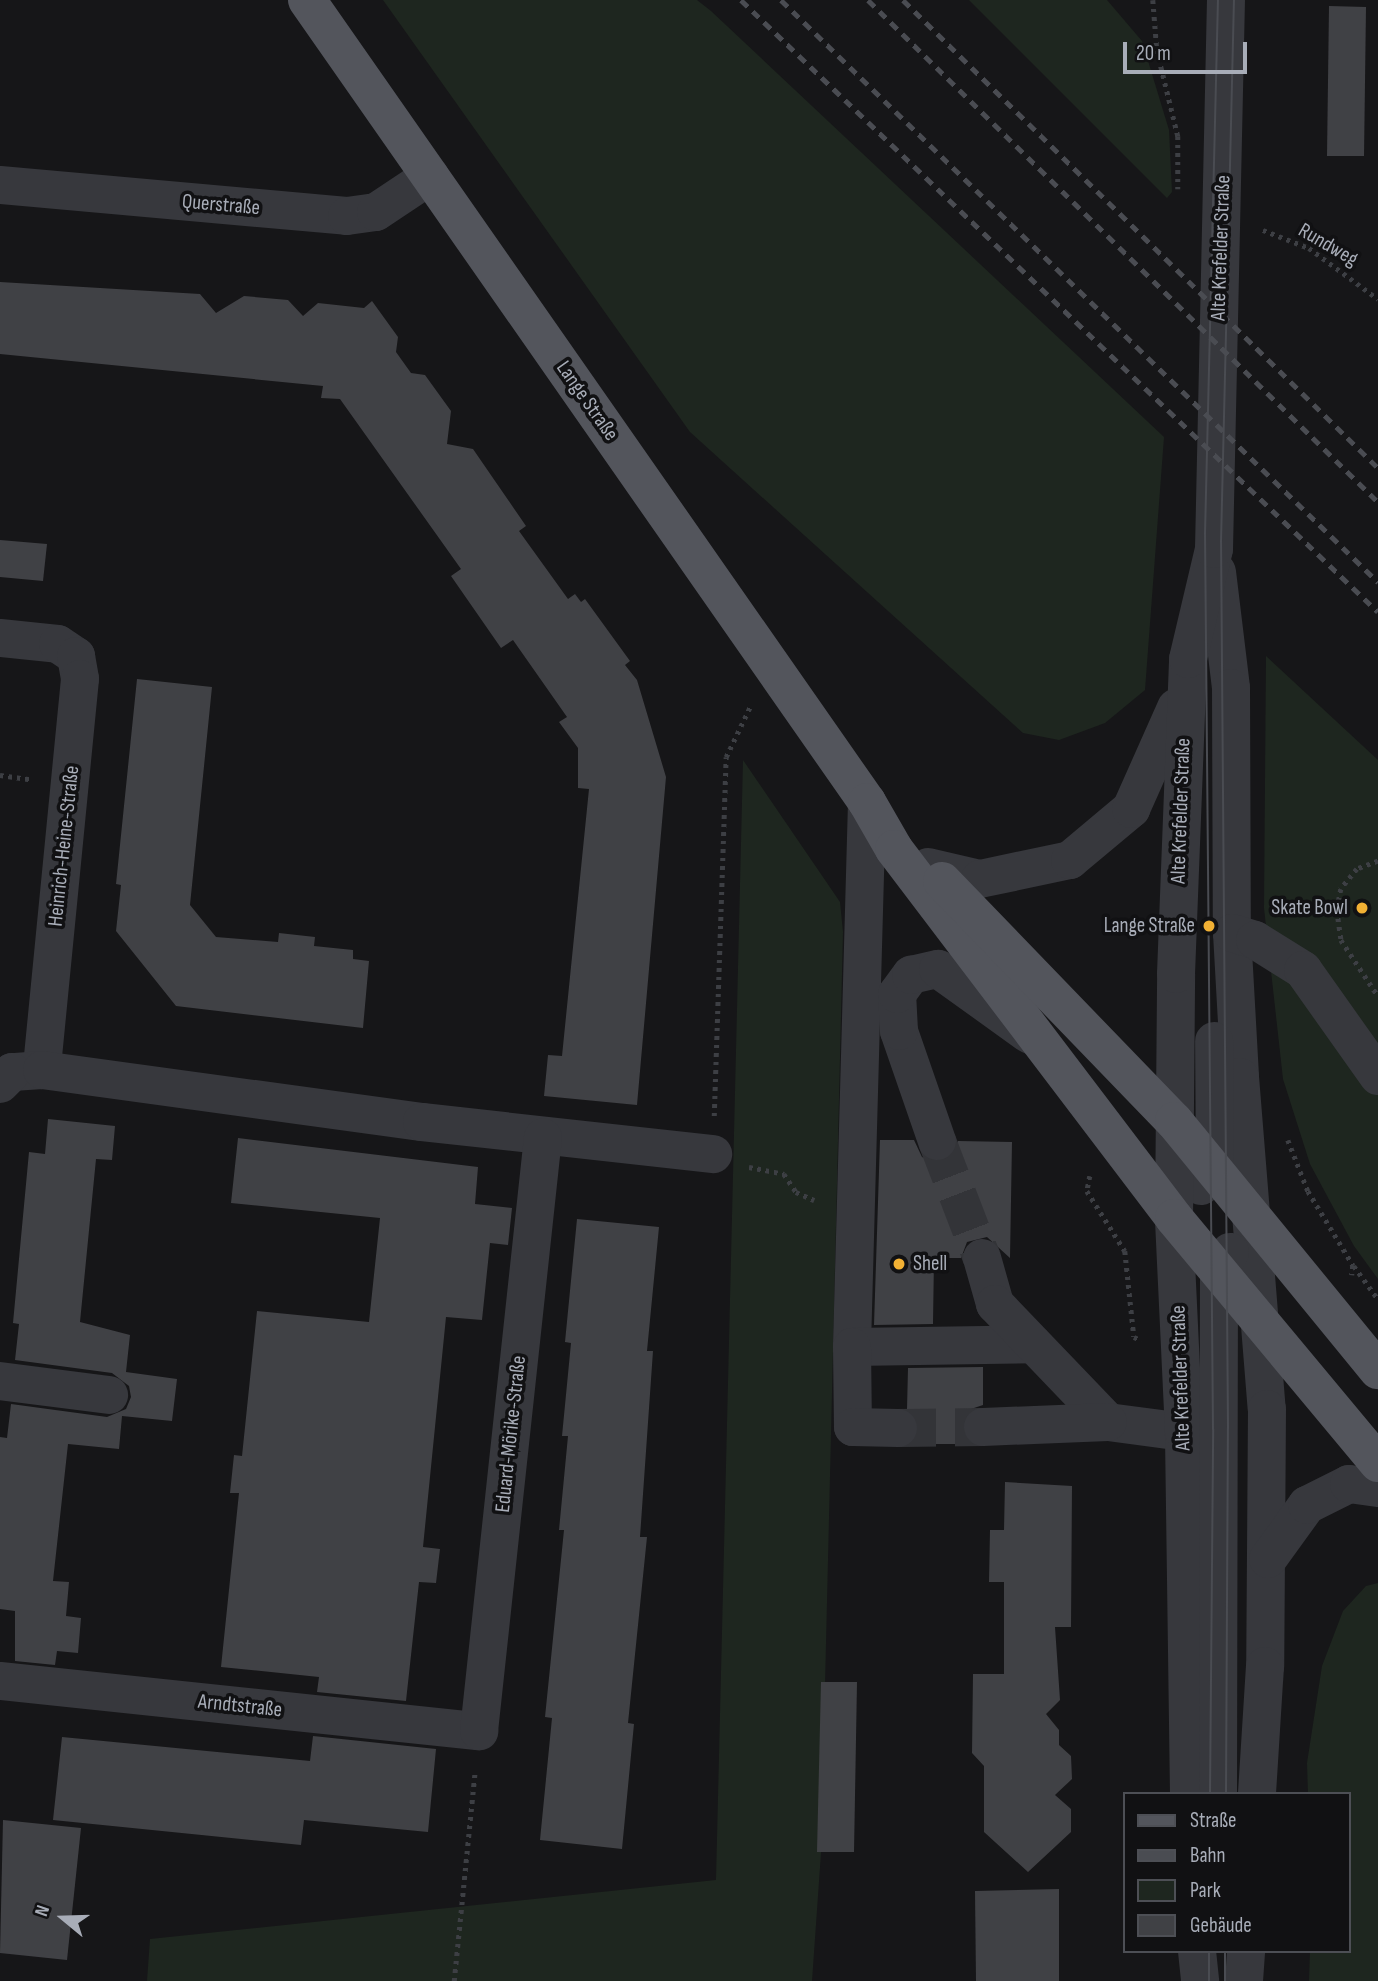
<!DOCTYPE html>
<meta charset="utf-8">
<style>
body{margin:0}
#map{position:relative;width:1378px;height:1981px;overflow:hidden;background:#161618;font-family:"Sofia Sans Condensed",sans-serif}
div>[style]{position:absolute}
[style*='--x']{left:calc(var(--x)*1px);top:calc(var(--y)*1px);width:calc(var(--w)*1px);rotate:calc(var(--a)*1deg)}
.green>*{inset:0;background:#1e261f}
.building>*{inset:0;background:#404145}
.minor-tunnel>*{height:38px;margin-top:-19px;transform-origin:0;background:repeating-linear-gradient(90deg,#333438 0 38px,transparent 0 57px)}
.path>*{height:4.5px;margin-top:-2.25px;transform-origin:0;background:repeating-linear-gradient(90deg,#3d3f44 0 3.5px,transparent 0 8.5px)}
.minor>*{height:38px;margin:-19px;padding:0 19px;transform-origin:19px;border-radius:19px;background:#37383d}
.major>*{height:38px;margin:-19px;padding:0 19px;transform-origin:19px;border-radius:19px;background:#53555c}
.tram>*{height:2px;margin:-1px;padding:0 1px;transform-origin:1px;border-radius:1px;background:#4a4c52}
.rail>*{height:5px;margin-top:-2.5px;transform-origin:0;background:repeating-linear-gradient(90deg,#4a4c52 0 9px,transparent 0 16px)}
.dots>*{width:19px;height:19px;translate:-50% -50%;box-sizing:border-box;border:4px solid #111113;border-radius:50%}
span{translate:-50% -50%;white-space:nowrap;text-align:center;line-height:1.15;-webkit-text-stroke:7px #111113;paint-order:stroke}
.street-label{font-size:21px;color:#a8adb8}
.poi-label{font-size:21px;color:#a8adb8}
.right{translate:-100% -50%;text-align:right}
.left{translate:0 -50%;text-align:left}
.legend{position:absolute;left:1123px;top:1792px;width:228px;height:161px;box-sizing:border-box;background:#111113;border:2px solid #4d4f55;margin:0;padding:9px 12px;list-style:none;font-size:21px;color:#a8adb8}
.legend li{display:flex;align-items:center;gap:14px;height:35px}
.legend b{width:35px;border:2px solid #4d4f55}
.north{position:absolute;left:28px;top:1883px;width:70px;height:70px;-webkit-text-stroke:5px #111113;paint-order:stroke;rotate:289deg;font-size:19px;font-weight:700;line-height:28px;text-align:center;color:#a8adb8}
.north::after{content:'';display:block;margin:auto;width:24px;height:32px;background:#a8adb8;clip-path:polygon(50% 0,100% 100%,50% 72%,0 100%)}
.scale{position:absolute;left:1123px;top:42px;width:124px;height:32px;box-sizing:border-box;border:4px solid #a8adb8;border-top:0;padding-left:9px;font-size:21px;line-height:24px;white-space:nowrap;color:#a8adb8;-webkit-text-stroke:5px #111113;paint-order:stroke}
</style>
<div id="map">
<div class="green">
<div style="clip-path:polygon(383px 0,697px 0,711px 11px,1164px 437px,1145px 690px,1105px 723px,1059px 740px,1023px 733px,690px 432px)"></div>
<div style="clip-path:polygon(969px 0,1107px 0,1142px 41px,1169px 130px,1172px 192px,1167px 198px)"></div>
<div style="clip-path:polygon(1266px 656px,1378px 760px,1378px 1279px,1354px 1246px,1310px 1164px,1283px 1079px,1264px 908px)"></div>
<div style="clip-path:polygon(743px 760px,840px 902px,843px 932px,821px 1853px,812px 1981px,147px 1981px,150px 1939px,716px 1880px)"></div>
<div style="clip-path:polygon(1378px 1583px,1378px 1981px,1309px 1981px,1310px 1951px,1348px 1951px,1348px 1794px,1308px 1794px,1307px 1763px,1322px 1666px,1343px 1611px,1366px 1586px)"></div>
</div>
<div class="building">
<div style="clip-path:polygon(1329px 6px,1366px 7px,1364px 156px,1327px 156px)"></div>
<div style="clip-path:polygon(0 282px,200px 294px,216px 313px,244px 296px,288px 300px,303px 316px,318px 303px,364px 308px,372px 301px,398px 337px,396px 352px,411px 373px,425px 375px,451px 411px,447px 444px,473px 449px,526px 526px,519px 531px,568px 599px,575px 594px,581px 602px,585px 599px,630px 661px,625px 665px,637px 680px,666px 777px,637px 1105px,544px 1096px,548px 1055px,562px 1056px,589px 789px,578px 788px,578px 748px,559px 722px,567px 717px,513px 640px,501px 648px,451px 576px,461px 569px,340px 399px,321px 398px,323px 386px,0 354px)"></div>
<div style="clip-path:polygon(0 540px,47px 544px,43px 581px,0 577px)"></div>
<div style="clip-path:polygon(137px 679px,212px 687px,190px 905px,216px 937px,278px 942px,279px 933px,315px 937px,314px 946px,353px 950px,353px 959px,369px 961px,363px 1028px,176px 1006px,116px 931px,121px 885px,116px 884px)"></div>
<div style="clip-path:polygon(48px 1119px,115px 1126px,112px 1160px,96px 1159px,80px 1322px,130px 1335px,126px 1372px,177px 1379px,172px 1421px,122px 1416px,119px 1449px,68px 1444px,53px 1581px,69px 1582px,66px 1616px,81px 1618px,78px 1653px,57px 1651px,55px 1665px,15px 1661px,15px 1611px,0 1609px,0 1437px,7px 1438px,11px 1404px,107px 1417px,126px 1409px,131px 1397px,129px 1386px,112px 1373px,15px 1360px,19px 1324px,13px 1323px,29px 1152px,45px 1154px)"></div>
<div style="clip-path:polygon(238px 1138px,478px 1167px,475px 1204px,512px 1208px,508px 1245px,490px 1243px,482px 1320px,446px 1317px,423px 1547px,440px 1549px,436px 1583px,419px 1582px,406px 1701px,317px 1692px,319px 1677px,221px 1667px,239px 1493px,230px 1493px,234px 1455px,242px 1456px,257px 1311px,369px 1322px,380px 1218px,231px 1203px)"></div>
<div style="clip-path:polygon(880px 1140px,914px 1140px,922px 1157px,934px 1163px,953px 1156px,958px 1141px,1012px 1142px,1010px 1258px,987px 1237px,967px 1242px,961px 1258px,934px 1258px,933px 1324px,874px 1325px)"></div>
<div style="clip-path:polygon(577px 1219px,659px 1227px,647px 1351px,653px 1351px,640px 1537px,647px 1537px,628px 1723px,634px 1724px,622px 1849px,540px 1840px,552px 1718px,545px 1717px,564px 1530px,559px 1530px,568px 1436px,562px 1436px,571px 1343px,565px 1342px)"></div>
<div style="clip-path:polygon(983px 1367px,983px 1405px,971px 1409px,961px 1427px,970px 1444px,912px 1444px,920px 1428px,907px 1409px,908px 1368px)"></div>
<div style="clip-path:polygon(1005px 1482px,1072px 1486px,1071px 1627px,1055px 1627px,1060px 1700px,1046px 1714px,1059px 1730px,1059px 1745px,1071px 1756px,1072px 1779px,1055px 1795px,1071px 1809px,1071px 1832px,1028px 1872px,984px 1832px,984px 1766px,972px 1753px,973px 1674px,1004px 1674px,1004px 1582px,989px 1582px,990px 1530px,1004px 1530px)"></div>
<div style="clip-path:polygon(821px 1682px,857px 1682px,854px 1852px,817px 1852px)"></div>
<div style="clip-path:polygon(313px 1736px,436px 1749px,428px 1832px,304px 1820px,301px 1845px,53px 1820px,62px 1737px,310px 1761px)"></div>
<div style="clip-path:polygon(3px 1820px,81px 1828px,67px 1960px,0 1953px)"></div>
<div style="clip-path:polygon(1059px 1889px,1059px 1981px,976px 1981px,975px 1891px)"></div>
</div>
<div class="minor-tunnel">
<div style="--x:937;--y:1141;--w:125;--a:69"></div>
<div style="--x:898;--y:1428;--w:85;--a:-0.7"></div>
</div>
<div class="path">
<div style="--x:1153;--y:0;--w:50;--a:85.4"></div>
<div style="--x:1157;--y:50;--w:89;--a:76.3"></div>
<div style="--x:1178;--y:136;--w:53;--a:90"></div>
<div style="--x:1263;--y:230;--w:49;--a:21.4"></div>
<div style="--x:1309;--y:248;--w:86;--a:36.5"></div>
<div style="--x:0;--y:775;--w:30;--a:8"></div>
<div style="--x:1378;--y:861;--w:22;--a:159"></div>
<div style="--x:1357;--y:869;--w:26;--a:129"></div>
<div style="--x:1341;--y:889;--w:21;--a:101"></div>
<div style="--x:1337;--y:910;--w:30;--a:82"></div>
<div style="--x:1341;--y:940;--w:67;--a:56.5"></div>
<div style="--x:714;--y:1116;--w:359;--a:-88.1"></div>
<div style="--x:726;--y:757;--w:55;--a:-64.4"></div>
<div style="--x:1288;--y:1140;--w:55;--a:68.6"></div>
<div style="--x:1308;--y:1191;--w:87;--a:58.7"></div>
<div style="--x:1353;--y:1265;--w:10;--a:96"></div>
<div style="--x:749;--y:1167;--w:36;--a:11"></div>
<div style="--x:784;--y:1174;--w:22;--a:56"></div>
<div style="--x:796;--y:1192;--w:20;--a:24"></div>
<div style="--x:1090;--y:1176;--w:15;--a:101"></div>
<div style="--x:1087;--y:1191;--w:71;--a:57.7"></div>
<div style="--x:1125;--y:1251;--w:86;--a:84"></div>
<div style="--x:1134;--y:1337;--w:8;--a:23"></div>
<div style="--x:1354;--y:1266;--w:41;--a:54"></div>
<div style="--x:454;--y:1981;--w:212;--a:-84.3"></div>
</div>
<div class="minor">
<div style="--x:0;--y:185;--w:348;--a:5.1"></div>
<div style="--x:347;--y:216;--w:29;--a:-8"></div>
<div style="--x:376;--y:212;--w:65;--a:-33.7"></div>
<div style="--x:1217;--y:572;--w:117;--a:83.1"></div>
<div style="--x:1231;--y:688;--w:245;--a:89.8"></div>
<div style="--x:1232;--y:933;--w:144;--a:86.8"></div>
<div style="--x:1240;--y:1077;--w:333;--a:85.4"></div>
<div style="--x:1267;--y:1409;--w:257;--a:90.4"></div>
<div style="--x:1265;--y:1666;--w:128;--a:93.6"></div>
<div style="--x:0;--y:638;--w:58;--a:5.9"></div>
<div style="--x:58;--y:644;--w:22;--a:34"></div>
<div style="--x:76;--y:656;--w:23;--a:80"></div>
<div style="--x:80;--y:679;--w:393;--a:95.6"></div>
<div style="--x:42;--y:1070;--w:30;--a:176"></div>
<div style="--x:12;--y:1072;--w:17;--a:135"></div>
<div style="--x:867;--y:802;--w:545;--a:91.58"></div>
<div style="--x:852;--y:1347;--w:181;--a:-0.9"></div>
<div style="--x:928;--y:867;--w:53;--a:13"></div>
<div style="--x:980;--y:879;--w:92;--a:-11.9"></div>
<div style="--x:1070;--y:860;--w:80;--a:-39.9"></div>
<div style="--x:1131;--y:809;--w:111;--a:-66"></div>
<div style="--x:1232;--y:933;--w:24;--a:17"></div>
<div style="--x:1255;--y:940;--w:57;--a:32"></div>
<div style="--x:1303;--y:970;--w:130;--a:54.7"></div>
<div style="--x:42;--y:1070;--w:384;--a:7.8"></div>
<div style="--x:422;--y:1122;--w:293;--a:6.3"></div>
<div style="--x:937;--y:1141;--w:116;--a:-109.1"></div>
<div style="--x:899;--y:1031;--w:37;--a:-93"></div>
<div style="--x:897;--y:994;--w:24;--a:-54"></div>
<div style="--x:911;--y:975;--w:28;--a:-13"></div>
<div style="--x:938;--y:969;--w:113;--a:35.7"></div>
<div style="--x:1201;--y:1186;--w:22;--a:-51"></div>
<div style="--x:1215;--y:1169;--w:128;--a:-90.4"></div>
<div style="--x:982;--y:1258;--w:48;--a:74.2"></div>
<div style="--x:995;--y:1304;--w:163;--a:46.2"></div>
<div style="--x:1108;--y:1422;--w:77;--a:7.5"></div>
<div style="--x:852;--y:1347;--w:80;--a:89.3"></div>
<div style="--x:853;--y:1427;--w:45;--a:1.3"></div>
<div style="--x:0;--y:1381;--w:110;--a:7.3"></div>
<div style="--x:983;--y:1427;--w:125;--a:-2.3"></div>
<div style="--x:1268;--y:1559;--w:67;--a:-54.2"></div>
<div style="--x:1307;--y:1505;--w:47;--a:-26.6"></div>
<div style="--x:1349;--y:1484;--w:29;--a:8"></div>
<div style="--x:0;--y:1681;--w:482;--a:6"></div>
<div style="--x:479;--y:1731;--w:597;--a:-83.85"></div>
<div style="--x:1189;--y:1794;--w:362;--a:-90.8"></div>
<div style="--x:1184;--y:1432;--w:214;--a:-92.7"></div>
<div style="--x:1174;--y:1218;--w:244;--a:-89.5"></div>
<div style="--x:1176;--y:974;--w:315;--a:-87.8"></div>
<div style="--x:1188;--y:659;--w:113;--a:-76.7"></div>
<div style="--x:1214;--y:549;--w:549;--a:-88.75"></div>
<div style="--x:1218;--y:1794;--w:523;--a:-89.89"></div>
<div style="--x:1219;--y:1271;--w:22;--a:-60"></div>
<div style="--x:1197;--y:1951;--w:30;--a:84"></div>
<div style="--x:1244;--y:1981;--w:30;--a:-86"></div>
</div>
<div class="major">
<div style="--x:307;--y:0;--w:978;--a:55.08"></div>
<div style="--x:867;--y:802;--w:54;--a:60.1"></div>
<div style="--x:894;--y:849;--w:463;--a:52.8"></div>
<div style="--x:1174;--y:1218;--w:319;--a:50.2"></div>
<div style="--x:942;--y:881;--w:334;--a:46"></div>
<div style="--x:1174;--y:1121;--w:322;--a:50.7"></div>
</div>
<div class="tram">
<div style="--x:1210;--y:1794;--w:365;--a:-89.5"></div>
<div style="--x:1213;--y:1429;--w:895;--a:-90.51"></div>
<div style="--x:1205;--y:534;--w:534;--a:-88.61"></div>
<div style="--x:1226;--y:1794;--w:366;--a:-89.7"></div>
<div style="--x:1228;--y:1428;--w:886;--a:-90.45"></div>
<div style="--x:1221;--y:542;--w:542;--a:-88.63"></div>
<div style="--x:1209;--y:1981;--w:30;--a:-90"></div>
<div style="--x:1225;--y:1981;--w:30;--a:-90"></div>
</div>
<div class="rail">
<div style="--x:741;--y:0;--w:883;--a:43.85"></div>
<div style="--x:781;--y:0;--w:834;--a:44.27"></div>
<div style="--x:868;--y:0;--w:716;--a:44.55"></div>
<div style="--x:903;--y:0;--w:667;--a:44.57"></div>
</div>
<div class="dots">
<div style="left:1362px;top:908px;background:#f2b134"></div>
<div style="left:1209px;top:926px;background:#f2b134"></div>
<div style="left:899px;top:1264px;background:#f2b134"></div>
</div>
<div class="street-label">
<span style="left:221px;top:205px;rotate:5deg">Querstraße</span>
<span style="left:1328px;top:245px;rotate:30deg">Rundweg</span>
<span style="left:1221px;top:248px;rotate:-88deg">Alte Krefelder Straße</span>
<span style="left:587px;top:401px;rotate:55deg">Lange Straße</span>
<span style="left:1181px;top:811px;rotate:-88deg">Alte Krefelder Straße</span>
<span style="left:64px;top:846px;rotate:-84deg">Heinrich-Heine-Straße</span>
<span style="left:1181px;top:1378px;rotate:-92deg">Alte Krefelder Straße</span>
<span style="left:511px;top:1434px;rotate:-84deg">Eduard-Mörike-Straße</span>
<span style="left:240px;top:1706px;rotate:6deg">Arndtstraße</span>
</div>
<div class="poi-label">
<span class="right" style="left:1348px;top:908px">Skate Bowl</span>
<span class="right" style="left:1195px;top:926px">Lange Straße</span>
<span class="left" style="left:913px;top:1264px">Shell</span>
</div>
<ul class="legend">
<li><b style="height:9px;background:#53555c"></b>Straße</li>
<li><b style="height:9px;background:#4a4c52"></b>Bahn</li>
<li><b style="height:19px;background:#1e261f"></b>Park</li>
<li><b style="height:19px;background:#404145"></b>Gebäude</li>
</ul>
<div class="north">N</div>
<div class="scale">20 m</div>
</div>
